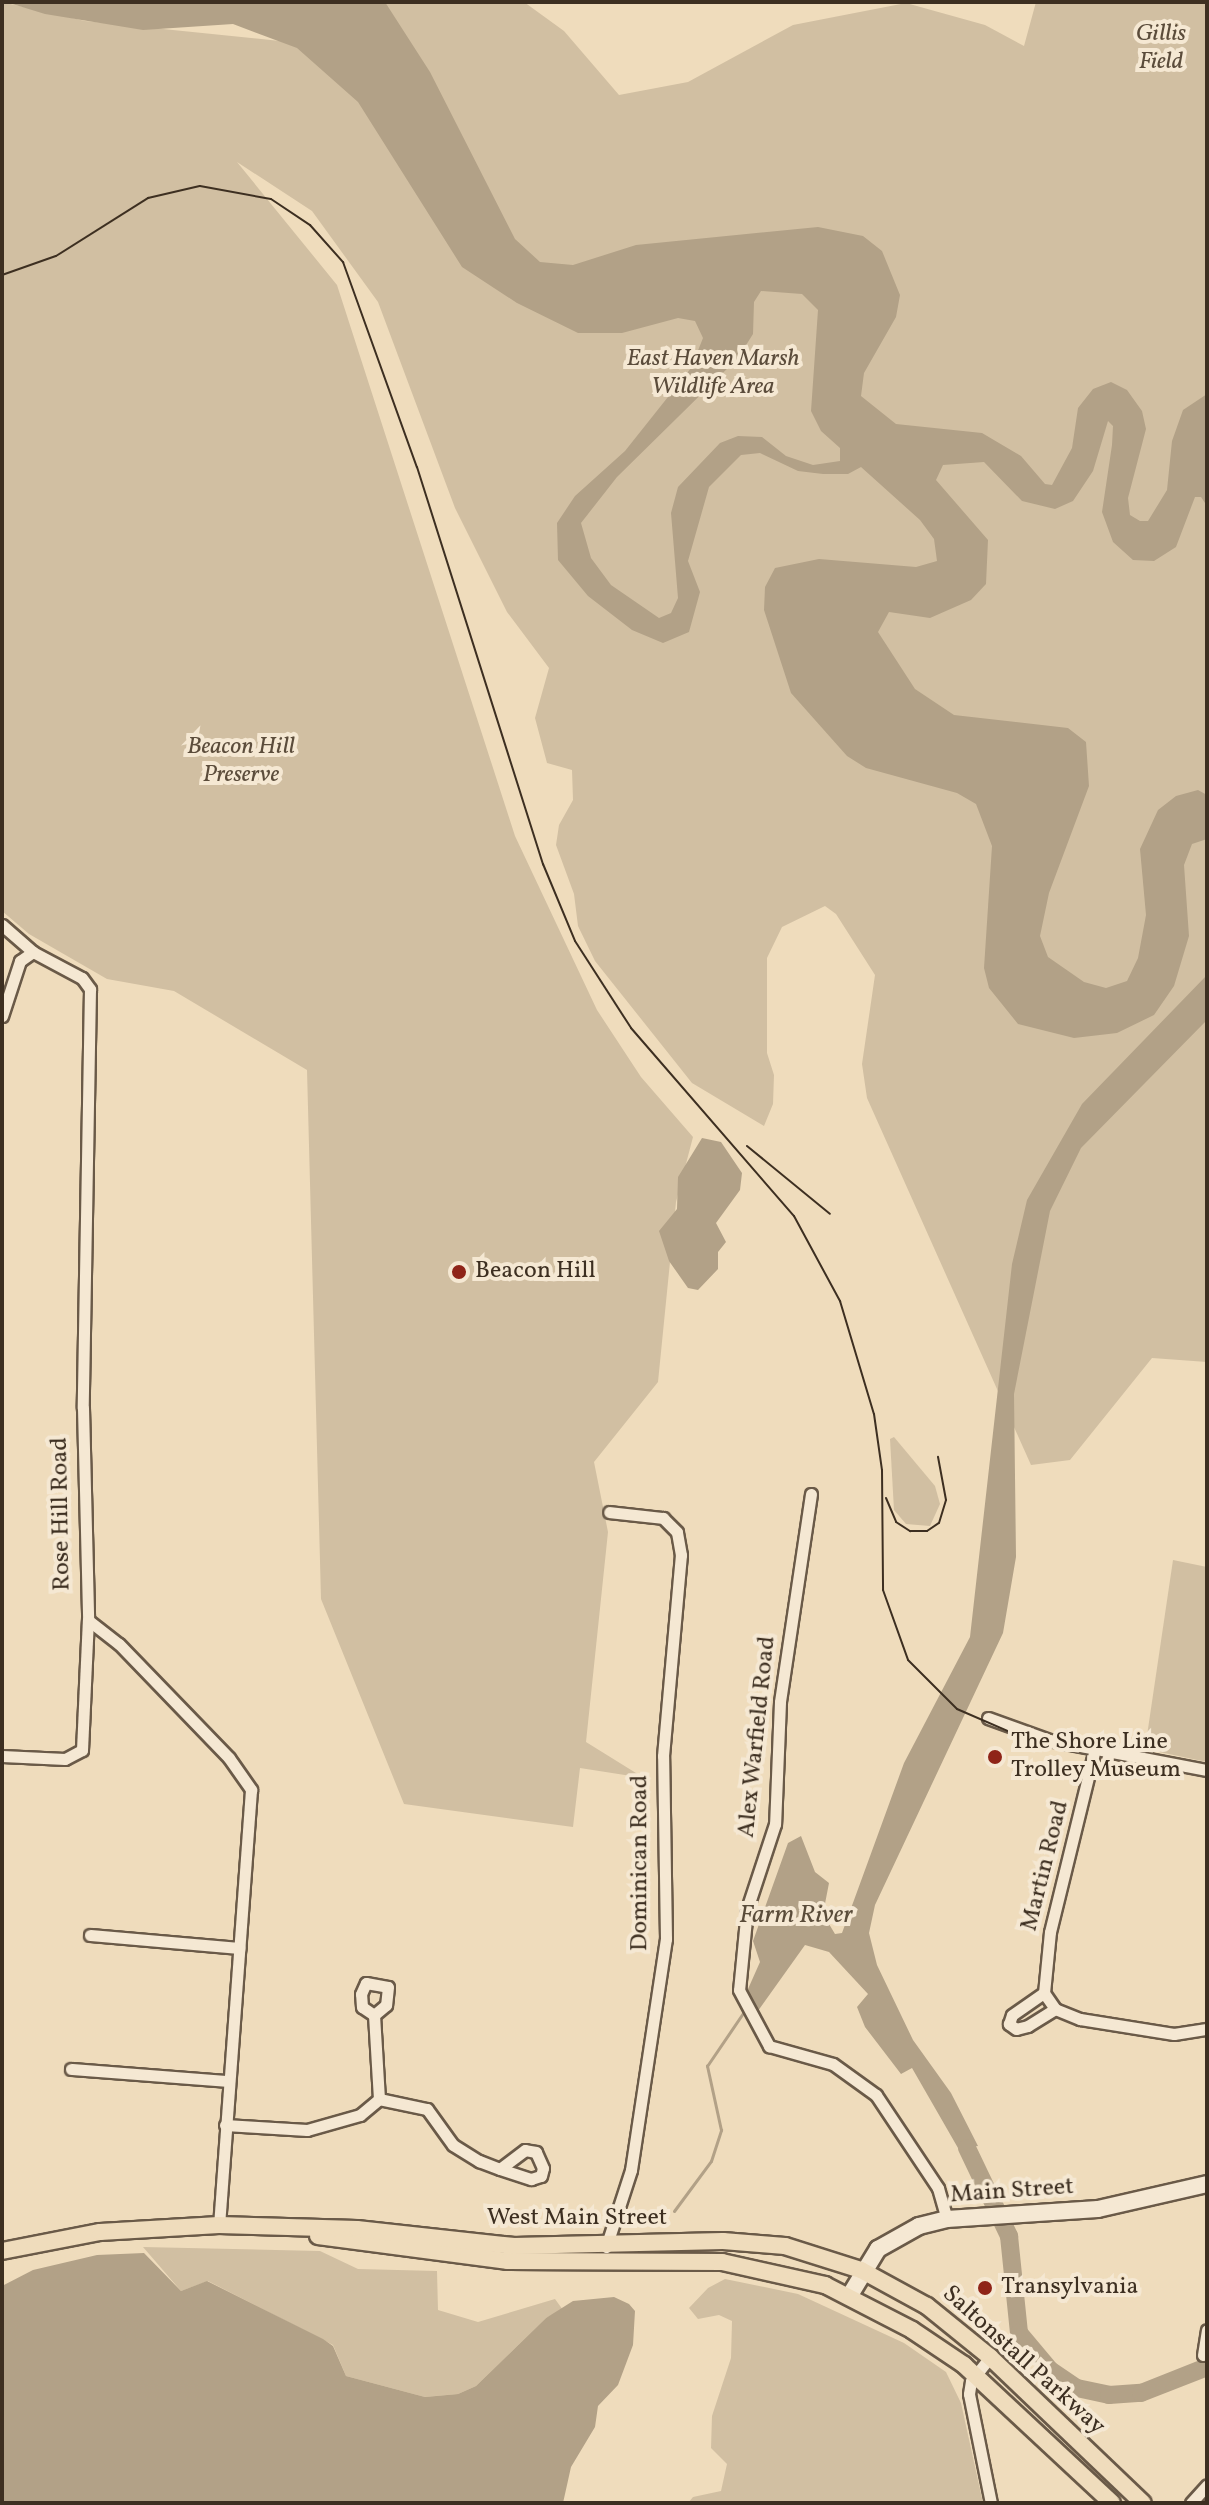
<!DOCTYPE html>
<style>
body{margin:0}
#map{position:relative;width:1209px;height:2505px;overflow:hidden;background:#efdcbc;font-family:Vollkorn,serif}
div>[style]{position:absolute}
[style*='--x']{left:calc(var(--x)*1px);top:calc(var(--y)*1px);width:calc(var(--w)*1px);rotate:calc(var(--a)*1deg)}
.green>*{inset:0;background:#d1bfa2}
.water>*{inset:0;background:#b2a187}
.stream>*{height:3px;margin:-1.5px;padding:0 1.5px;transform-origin:1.5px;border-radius:1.5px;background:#b2a187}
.river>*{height:18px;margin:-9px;padding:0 9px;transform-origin:9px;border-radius:9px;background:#b2a187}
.roads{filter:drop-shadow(2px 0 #6a5a48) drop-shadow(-2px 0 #6a5a48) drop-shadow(0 2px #6a5a48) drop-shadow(0 -2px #6a5a48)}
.minor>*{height:11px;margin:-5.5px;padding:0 5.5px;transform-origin:5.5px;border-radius:5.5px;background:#f5e8d3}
.secondary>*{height:16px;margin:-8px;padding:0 8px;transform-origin:8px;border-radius:8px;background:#f5e8d3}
.primary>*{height:16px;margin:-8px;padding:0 8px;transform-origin:8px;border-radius:8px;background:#efdcbc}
.tram>*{height:2px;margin:-1px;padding:0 1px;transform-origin:1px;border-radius:1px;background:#3d2f21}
.dots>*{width:22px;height:22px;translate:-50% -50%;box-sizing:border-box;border:4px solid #f5e8d3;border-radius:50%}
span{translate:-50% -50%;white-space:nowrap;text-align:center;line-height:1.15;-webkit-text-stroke:8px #f5e8d3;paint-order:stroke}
.park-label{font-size:24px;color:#5b4c3b;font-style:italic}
.poi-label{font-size:24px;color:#3d2f21}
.left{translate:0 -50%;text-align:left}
.street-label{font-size:24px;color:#3d2f21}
.water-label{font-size:26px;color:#5a4c3a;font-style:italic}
.frame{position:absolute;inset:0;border:4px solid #3d2f21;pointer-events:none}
</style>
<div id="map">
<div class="green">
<div style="clip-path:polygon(2px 2px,85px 21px,280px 41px,329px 2px,524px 2px,564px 31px,619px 95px,688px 82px,793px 25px,906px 3px,985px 25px,1024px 46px,1036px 2px,1207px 2px,1207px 1362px,1152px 1358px,1070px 1460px,1031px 1465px,867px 1098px,862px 1064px,875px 975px,836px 914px,825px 906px,782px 927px,767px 958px,767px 1053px,774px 1075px,773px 1104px,764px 1126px,692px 1083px,595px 961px,578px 926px,574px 894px,556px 845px,559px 825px,573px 800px,572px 770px,547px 763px,535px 718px,549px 668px,507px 612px,455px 508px,378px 302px,312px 211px,237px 162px,337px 285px,515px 836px,597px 1010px,641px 1077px,693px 1137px,676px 1202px,658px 1382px,594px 1462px,608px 1532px,586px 1742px,644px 1778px,580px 1768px,573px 1827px,404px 1804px,321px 1599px,307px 1070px,174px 991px,107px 979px,29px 934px,2px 911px)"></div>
<div style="clip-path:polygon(894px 1437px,935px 1486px,940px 1504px,930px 1526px,906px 1524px,894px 1510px,890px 1439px)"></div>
<div style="clip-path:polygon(1173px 1560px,1207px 1567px,1207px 1762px,1145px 1749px)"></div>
<div style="clip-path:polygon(143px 2247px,320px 2251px,358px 2269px,437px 2271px,438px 2310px,478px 2322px,555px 2299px,563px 2310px,546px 2318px,476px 2386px,458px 2394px,425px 2397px,346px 2376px,333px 2345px,208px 2281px,181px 2291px)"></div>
<div style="clip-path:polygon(725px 2279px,798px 2294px,904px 2343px,946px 2372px,961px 2403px,983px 2503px,688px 2503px,693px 2497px,721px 2491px,727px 2464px,711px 2448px,712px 2416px,731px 2358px,732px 2321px,719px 2315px,698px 2319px,689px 2308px,708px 2288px)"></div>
</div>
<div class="water">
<div style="clip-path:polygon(evenodd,6px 2px,385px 2px,430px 72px,515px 239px,540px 262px,573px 265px,636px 245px,818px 227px,863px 236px,882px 251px,900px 295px,896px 317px,864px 373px,861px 396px,896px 424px,982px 433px,1021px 456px,1045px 484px,1052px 485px,1072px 448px,1078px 408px,1093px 389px,1111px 382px,1127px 390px,1142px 411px,1146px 429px,1128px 498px,1130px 515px,1140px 521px,1148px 521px,1167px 490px,1172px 441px,1183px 410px,1207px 394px,1207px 506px,1201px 497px,1195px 497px,1176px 547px,1154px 561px,1133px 560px,1113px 542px,1102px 512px,1112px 445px,1113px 426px,1108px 421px,1093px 471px,1073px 501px,1055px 509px,1022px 501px,984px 462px,943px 465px,936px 480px,988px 540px,986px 584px,971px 600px,930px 618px,889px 612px,878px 632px,915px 689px,954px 715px,1068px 728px,1086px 742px,1089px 786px,1049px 893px,1040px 936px,1048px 957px,1084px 982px,1106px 988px,1127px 981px,1138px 958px,1146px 915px,1140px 849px,1158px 810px,1176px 796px,1198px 790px,1207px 795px,1207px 839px,1192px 844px,1184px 865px,1189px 936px,1174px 986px,1154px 1015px,1117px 1033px,1074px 1038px,1018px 1024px,989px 988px,984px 968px,992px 846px,976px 804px,957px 793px,866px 768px,847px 756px,791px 693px,764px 610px,765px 587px,775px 568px,819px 559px,916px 567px,937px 561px,934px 539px,920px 520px,861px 467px,848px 474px,823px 474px,798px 471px,760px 453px,741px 455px,709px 487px,688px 561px,700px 592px,689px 632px,663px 643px,632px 630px,588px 596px,558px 560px,557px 523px,575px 496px,625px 451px,691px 368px,703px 338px,695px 321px,678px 318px,622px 333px,578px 333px,517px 303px,462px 267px,358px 102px,297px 48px,233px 24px,143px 30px,45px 14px,6px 2px,761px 291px,802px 294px,818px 310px,811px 411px,821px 431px,840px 448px,840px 461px,813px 465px,786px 456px,762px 437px,738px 436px,720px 443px,678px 487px,671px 513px,678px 598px,671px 613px,659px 618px,611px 585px,591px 558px,581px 523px,617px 477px,738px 358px,753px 334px,754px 302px,761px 291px)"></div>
<div style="clip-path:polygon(1207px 975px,1207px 1020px,1081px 1148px,1050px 1211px,1014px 1394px,1016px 1557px,1003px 1633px,875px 1905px,869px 1933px,877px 1965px,913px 2040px,951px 2093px,978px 2146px,958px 2148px,912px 2068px,901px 2074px,865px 2027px,857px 2007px,868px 1994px,829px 1952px,805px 1945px,755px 2015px,744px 1998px,760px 1962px,753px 1941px,788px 1843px,801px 1836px,815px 1872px,829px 1883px,823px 1914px,835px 1934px,842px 1933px,904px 1763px,970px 1637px,1012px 1264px,1027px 1200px,1082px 1104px)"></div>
<div style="clip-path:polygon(702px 1138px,721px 1142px,742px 1173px,740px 1190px,716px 1223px,726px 1242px,718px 1252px,718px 1269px,698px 1290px,688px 1288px,669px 1261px,659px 1231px,677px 1209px,678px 1177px)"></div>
<div style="clip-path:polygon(144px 2253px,181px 2291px,207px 2281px,323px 2339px,333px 2346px,346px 2376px,425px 2397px,458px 2394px,476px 2386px,546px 2318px,573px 2301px,614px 2297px,629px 2304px,635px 2311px,633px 2345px,618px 2385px,598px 2406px,595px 2427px,571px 2467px,563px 2503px,2px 2503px,2px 2286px,33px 2270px,97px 2255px)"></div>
</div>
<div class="stream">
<div style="--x:674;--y:2211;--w:62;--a:-53.5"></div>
<div style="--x:711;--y:2161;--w:33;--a:-72"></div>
<div style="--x:721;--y:2130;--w:66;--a:-102.3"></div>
<div style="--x:707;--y:2066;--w:68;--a:-55.8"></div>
</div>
<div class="river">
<div style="--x:967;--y:2148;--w:98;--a:64.5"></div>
<div style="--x:1009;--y:2236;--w:98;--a:84.1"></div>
<div style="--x:1019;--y:2333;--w:48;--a:50"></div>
<div style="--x:1050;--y:2370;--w:32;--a:34"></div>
<div style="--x:1077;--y:2388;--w:33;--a:12"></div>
<div style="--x:1109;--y:2395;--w:32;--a:-4"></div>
<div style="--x:1141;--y:2393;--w:71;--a:-21.5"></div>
</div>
<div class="roads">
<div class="minor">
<div style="--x:2;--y:925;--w:41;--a:41.1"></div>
<div style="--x:33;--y:952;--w:55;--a:28"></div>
<div style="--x:82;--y:978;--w:14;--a:54"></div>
<div style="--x:90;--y:989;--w:419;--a:91"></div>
<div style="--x:83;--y:1408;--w:212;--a:88.6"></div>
<div style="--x:88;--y:1620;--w:39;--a:38"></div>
<div style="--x:119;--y:1644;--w:158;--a:46"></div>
<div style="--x:229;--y:1758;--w:39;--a:55"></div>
<div style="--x:251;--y:1790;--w:436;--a:94.2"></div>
<div style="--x:2;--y:1016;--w:58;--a:-71.9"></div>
<div style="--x:20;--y:961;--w:16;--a:-35"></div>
<div style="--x:811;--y:1494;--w:210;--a:98.5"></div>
<div style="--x:780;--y:1702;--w:122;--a:92.3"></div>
<div style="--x:775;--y:1824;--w:89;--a:108.2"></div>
<div style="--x:747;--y:1909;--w:81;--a:95.6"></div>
<div style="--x:739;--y:1990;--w:64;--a:61.8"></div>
<div style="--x:769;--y:2046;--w:66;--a:15.7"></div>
<div style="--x:833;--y:2064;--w:53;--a:35.8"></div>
<div style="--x:876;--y:2095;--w:112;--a:56.3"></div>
<div style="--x:938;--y:2188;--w:32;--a:74"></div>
<div style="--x:988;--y:1718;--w:65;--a:19.8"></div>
<div style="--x:1049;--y:1740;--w:161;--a:10.8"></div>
<div style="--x:2;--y:1756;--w:63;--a:2.7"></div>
<div style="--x:65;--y:1759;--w:19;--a:-28"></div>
<div style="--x:82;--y:1750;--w:130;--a:-87.4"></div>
<div style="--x:90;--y:1935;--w:150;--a:5"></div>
<div style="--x:1044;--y:1993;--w:61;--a:-84.4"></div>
<div style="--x:1050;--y:1932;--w:188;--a:-76.2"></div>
<div style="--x:1055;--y:2009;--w:32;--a:148"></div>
<div style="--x:1028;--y:2026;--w:12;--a:166"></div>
<div style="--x:1016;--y:2029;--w:9;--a:-144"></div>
<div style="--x:1009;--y:2024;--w:9;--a:-72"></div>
<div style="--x:1012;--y:2015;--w:39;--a:-35"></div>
<div style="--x:1044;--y:1993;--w:19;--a:55"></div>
<div style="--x:1055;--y:2009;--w:27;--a:22"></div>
<div style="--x:1080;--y:2019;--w:95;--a:9.1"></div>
<div style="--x:1174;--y:2034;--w:33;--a:-9"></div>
<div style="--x:71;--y:2069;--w:156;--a:4.4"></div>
<div style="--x:379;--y:2099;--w:49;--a:11.8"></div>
<div style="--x:427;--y:2109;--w:44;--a:54.2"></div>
<div style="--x:453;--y:2145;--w:31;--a:32"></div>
<div style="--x:479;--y:2161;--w:22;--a:21"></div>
<div style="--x:500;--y:2169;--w:33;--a:18"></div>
<div style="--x:531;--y:2179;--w:10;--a:-17"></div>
<div style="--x:541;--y:2176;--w:8;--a:-76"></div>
<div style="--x:543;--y:2168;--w:17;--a:-114"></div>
<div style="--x:536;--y:2152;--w:11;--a:-170"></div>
<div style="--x:525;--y:2150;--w:31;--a:143"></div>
<div style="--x:225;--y:2125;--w:82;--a:3.5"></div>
<div style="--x:307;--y:2130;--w:55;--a:-15.8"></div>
<div style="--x:360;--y:2115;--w:25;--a:-40"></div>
<div style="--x:379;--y:2099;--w:84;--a:-93.4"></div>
<div style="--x:374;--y:2015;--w:14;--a:-146"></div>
<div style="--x:362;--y:2007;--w:13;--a:-94"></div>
<div style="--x:361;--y:1994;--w:12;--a:-66"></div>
<div style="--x:366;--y:1983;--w:22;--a:10"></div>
<div style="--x:388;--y:1987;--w:18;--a:96"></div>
<div style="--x:386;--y:2005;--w:16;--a:140"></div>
<div style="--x:606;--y:2247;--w:81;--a:-72"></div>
<div style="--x:631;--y:2170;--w:234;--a:-81.4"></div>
<div style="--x:666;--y:1939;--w:183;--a:-90.9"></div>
<div style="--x:663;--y:1756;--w:202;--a:-84.9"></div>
<div style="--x:681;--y:1555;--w:23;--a:-100"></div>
<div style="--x:677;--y:1532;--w:20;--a:-135"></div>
<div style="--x:663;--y:1518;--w:54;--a:-173.7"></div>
<div style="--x:1203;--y:2355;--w:25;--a:-81"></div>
<div style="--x:990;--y:2357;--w:31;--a:128"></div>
<div style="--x:971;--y:2381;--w:13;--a:99"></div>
<div style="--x:969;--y:2394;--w:111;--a:78.6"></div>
<div style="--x:1191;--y:2503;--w:24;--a:-48"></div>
</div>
<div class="secondary">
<div style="--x:850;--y:2295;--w:54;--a:-58.7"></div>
<div style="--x:878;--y:2249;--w:47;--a:-29.3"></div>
<div style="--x:919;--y:2226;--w:29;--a:-14"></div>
<div style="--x:947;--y:2219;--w:151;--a:-3.8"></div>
<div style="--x:1098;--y:2209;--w:112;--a:-12.9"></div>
</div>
<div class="primary">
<div style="--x:318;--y:2236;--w:192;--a:7.5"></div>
<div style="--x:508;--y:2261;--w:214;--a:0.3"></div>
<div style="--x:722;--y:2262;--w:106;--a:12.6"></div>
<div style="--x:825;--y:2285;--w:98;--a:27.3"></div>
<div style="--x:912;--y:2330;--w:63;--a:33.9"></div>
<div style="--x:964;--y:2365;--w:202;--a:43"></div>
<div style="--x:2;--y:2251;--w:100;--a:-11"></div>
<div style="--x:100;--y:2232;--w:119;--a:-3.4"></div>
<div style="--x:219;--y:2225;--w:138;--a:1.7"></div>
<div style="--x:357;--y:2229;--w:158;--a:6.2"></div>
<div style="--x:514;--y:2246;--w:209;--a:-1.4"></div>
<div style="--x:723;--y:2241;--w:62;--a:4.6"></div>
<div style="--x:785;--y:2246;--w:80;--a:17.5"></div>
<div style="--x:861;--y:2270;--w:75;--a:28.6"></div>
<div style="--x:927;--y:2306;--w:81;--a:39"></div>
<div style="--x:990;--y:2357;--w:211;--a:43.7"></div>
</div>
</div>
<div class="tram">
<div style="--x:2;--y:275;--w:57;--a:-19.4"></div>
<div style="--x:56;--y:256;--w:109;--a:-32.2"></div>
<div style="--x:148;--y:198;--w:53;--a:-13"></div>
<div style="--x:200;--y:186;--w:72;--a:10.4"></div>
<div style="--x:271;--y:199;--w:47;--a:33.7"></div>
<div style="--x:310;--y:225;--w:50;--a:48.3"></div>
<div style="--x:343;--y:262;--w:218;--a:70.2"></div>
<div style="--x:417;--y:467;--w:417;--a:72.4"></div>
<div style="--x:543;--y:864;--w:83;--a:67.4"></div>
<div style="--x:575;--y:941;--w:103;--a:57.2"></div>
<div style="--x:631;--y:1028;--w:249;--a:49.1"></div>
<div style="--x:794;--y:1216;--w:97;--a:61.6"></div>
<div style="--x:840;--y:1301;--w:118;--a:73.3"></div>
<div style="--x:874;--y:1414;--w:57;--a:81.9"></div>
<div style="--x:882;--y:1470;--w:120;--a:89.5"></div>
<div style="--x:883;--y:1590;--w:74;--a:70.3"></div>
<div style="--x:908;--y:1660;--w:69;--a:45"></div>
<div style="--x:957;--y:1709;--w:65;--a:23.4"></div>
<div style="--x:747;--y:1146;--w:107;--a:39.3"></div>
<div style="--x:886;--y:1498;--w:26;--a:67"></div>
<div style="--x:896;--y:1522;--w:17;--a:33"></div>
<div style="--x:910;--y:1531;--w:17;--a:0"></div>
<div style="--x:927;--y:1531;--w:14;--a:-34"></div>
<div style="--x:939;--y:1523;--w:24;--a:-73"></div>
<div style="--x:946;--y:1500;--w:44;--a:-100.5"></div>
</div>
<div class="dots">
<div style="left:459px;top:1272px;background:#8f2418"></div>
<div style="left:995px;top:1757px;background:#8f2418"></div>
<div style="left:985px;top:2288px;background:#8f2418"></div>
</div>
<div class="park-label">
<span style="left:1161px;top:49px">Gillis<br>Field</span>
<span style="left:713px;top:374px">East Haven Marsh<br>Wildlife Area</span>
<span style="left:241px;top:762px">Beacon Hill<br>Preserve</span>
</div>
<div class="poi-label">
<span class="left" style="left:475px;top:1272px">Beacon Hill</span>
<span class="left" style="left:1011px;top:1757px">The Shore Line<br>Trolley Museum</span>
<span class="left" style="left:1001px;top:2288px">Transylvania</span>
</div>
<div class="street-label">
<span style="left:62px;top:1514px;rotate:-91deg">Rose Hill Road</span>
<span style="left:758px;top:1737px;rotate:-84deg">Alex Warfield Road</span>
<span style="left:641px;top:1863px;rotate:-90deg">Dominican Road</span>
<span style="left:1046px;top:1866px;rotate:-76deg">Martin Road</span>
<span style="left:1012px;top:2192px;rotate:-4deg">Main Street</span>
<span style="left:577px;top:2219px">West Main Street</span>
<span style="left:1023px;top:2361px;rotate:42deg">Saltonstall Parkway</span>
</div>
<div class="water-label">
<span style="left:796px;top:1916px">Farm River</span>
</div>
<div class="frame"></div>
</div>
